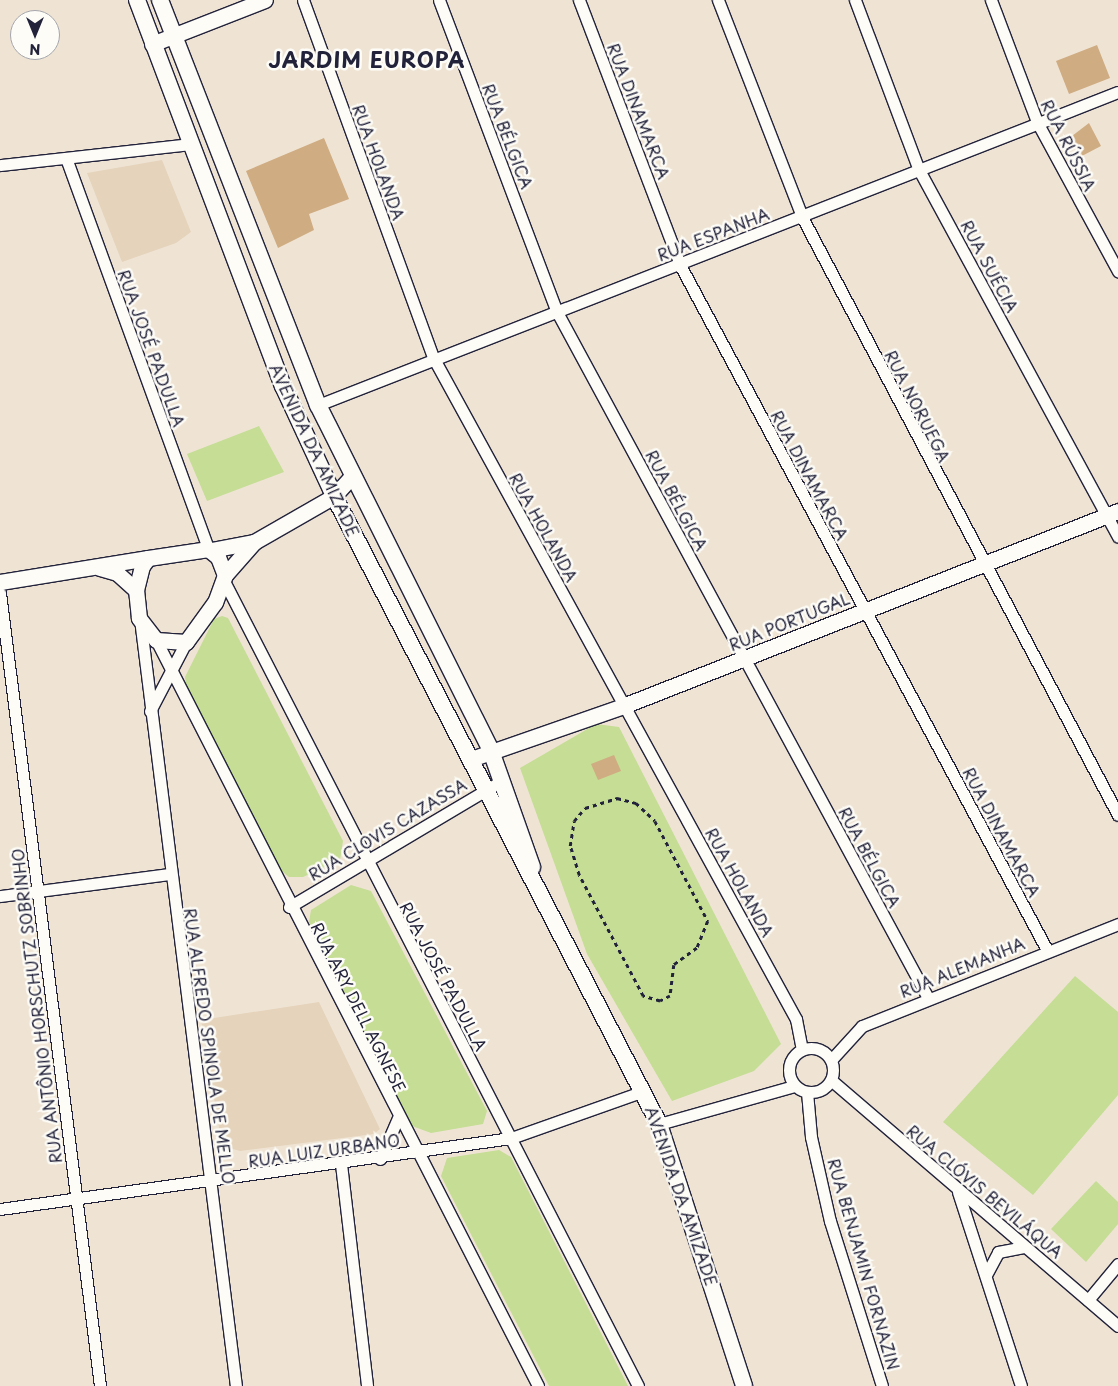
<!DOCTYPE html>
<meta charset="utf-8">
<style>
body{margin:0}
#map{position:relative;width:1118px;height:1386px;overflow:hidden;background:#efe4d4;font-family:"Playpen Sans",sans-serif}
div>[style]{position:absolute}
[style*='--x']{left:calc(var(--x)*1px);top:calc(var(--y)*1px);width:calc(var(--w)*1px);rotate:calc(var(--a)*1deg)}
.built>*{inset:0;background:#e5d3bb}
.green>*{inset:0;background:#c5dd94}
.building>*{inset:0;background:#cfac82}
.path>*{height:2.5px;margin-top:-1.25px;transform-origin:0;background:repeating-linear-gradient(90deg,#22223b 0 4px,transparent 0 8px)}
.roads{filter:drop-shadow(1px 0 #22223b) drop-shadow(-1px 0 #22223b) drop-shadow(0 1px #22223b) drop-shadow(0 -1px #22223b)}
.minor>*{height:11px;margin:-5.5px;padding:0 5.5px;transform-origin:5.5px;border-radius:5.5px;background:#fdfcf7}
.minor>.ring{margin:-5.5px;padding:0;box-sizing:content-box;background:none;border:11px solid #fdfcf7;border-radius:50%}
.tertiary>*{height:15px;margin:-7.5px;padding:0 7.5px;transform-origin:7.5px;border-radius:7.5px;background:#fdfcf7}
.secondary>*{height:16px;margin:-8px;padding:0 8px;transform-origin:8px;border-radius:8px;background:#fdfcf7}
span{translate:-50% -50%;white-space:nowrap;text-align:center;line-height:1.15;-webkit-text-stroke:5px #fdfcf7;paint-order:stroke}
.street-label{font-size:16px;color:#22223b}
.district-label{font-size:21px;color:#22223b;font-weight:700;letter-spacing:1px}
.north{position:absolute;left:10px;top:10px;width:50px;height:50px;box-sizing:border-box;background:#fdfcf7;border:1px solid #a5a5ac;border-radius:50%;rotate:180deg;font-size:14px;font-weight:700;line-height:20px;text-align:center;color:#22223b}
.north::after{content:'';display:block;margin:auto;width:18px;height:22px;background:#22223b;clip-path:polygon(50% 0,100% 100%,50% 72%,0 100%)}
</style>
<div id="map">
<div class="built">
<div style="clip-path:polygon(162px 160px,191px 232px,176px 243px,122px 262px,87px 173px)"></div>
<div style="clip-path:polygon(319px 1002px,380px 1129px,374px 1134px,240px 1151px,222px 1146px,201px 1020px)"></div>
</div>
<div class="green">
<div style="clip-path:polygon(259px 426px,284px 472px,207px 501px,187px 454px)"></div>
<div style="clip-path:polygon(222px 616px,228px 618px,343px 841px,340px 860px,303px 877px,289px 877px,278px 868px,187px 691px,185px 677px,214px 619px)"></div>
<div style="clip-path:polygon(596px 724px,619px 727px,781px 1044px,754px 1071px,672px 1101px,587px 954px,520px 768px)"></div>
<div style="clip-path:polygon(351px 885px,371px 891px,487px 1111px,483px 1124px,431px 1133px,412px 1126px,309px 922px,311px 910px)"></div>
<div style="clip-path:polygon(1075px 976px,1118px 1012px,1118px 1095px,1033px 1195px,943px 1122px)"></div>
<div style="clip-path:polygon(499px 1150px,511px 1157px,628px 1386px,549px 1386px,441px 1176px,447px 1158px)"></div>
<div style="clip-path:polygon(1096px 1181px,1118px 1202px,1118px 1224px,1086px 1262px,1051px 1229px)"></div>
</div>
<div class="building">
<div style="clip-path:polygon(1097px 45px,1110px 78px,1069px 94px,1056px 61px)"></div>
<div style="clip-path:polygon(1089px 123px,1101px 146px,1080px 157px,1072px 136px)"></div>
<div style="clip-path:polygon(324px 138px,349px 199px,309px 214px,314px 230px,278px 248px,246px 171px)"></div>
<div style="clip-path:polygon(614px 755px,621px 771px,598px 780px,591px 764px)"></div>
</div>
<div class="path">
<div style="--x:617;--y:798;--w:20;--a:15"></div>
<div style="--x:636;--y:803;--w:26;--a:43"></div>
<div style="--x:655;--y:821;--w:113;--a:62.1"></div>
<div style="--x:708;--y:921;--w:29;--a:112"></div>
<div style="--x:697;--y:948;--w:29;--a:144"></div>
<div style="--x:674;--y:965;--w:31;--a:97"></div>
<div style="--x:670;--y:996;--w:11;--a:153"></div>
<div style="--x:660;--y:1001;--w:18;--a:-164"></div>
<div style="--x:643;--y:996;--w:137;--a:-117.9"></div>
<div style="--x:579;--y:875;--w:30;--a:-107"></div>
<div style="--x:570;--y:846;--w:25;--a:-81"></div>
<div style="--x:574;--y:821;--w:17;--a:-50"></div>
<div style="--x:585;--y:808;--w:34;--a:-17"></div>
</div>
<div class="roads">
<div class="minor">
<div style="--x:303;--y:0;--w:382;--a:70"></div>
<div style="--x:434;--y:359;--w:753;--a:61.26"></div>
<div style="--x:796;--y:1019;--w:31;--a:79"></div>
<div style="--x:439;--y:0;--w:334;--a:69.3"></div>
<div style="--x:557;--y:312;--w:780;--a:61.59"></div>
<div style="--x:579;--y:0;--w:284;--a:69.1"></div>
<div style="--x:680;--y:265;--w:777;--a:61.82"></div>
<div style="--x:718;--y:0;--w:233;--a:68.8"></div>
<div style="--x:802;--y:217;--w:676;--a:62.15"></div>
<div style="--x:855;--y:0;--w:182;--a:69.4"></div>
<div style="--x:919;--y:170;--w:417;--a:61.5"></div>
<div style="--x:991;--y:0;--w:130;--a:69.3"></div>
<div style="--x:1037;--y:122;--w:170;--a:61.5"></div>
<div style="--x:66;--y:158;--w:416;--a:70"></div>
<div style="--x:0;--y:165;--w:191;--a:-6.3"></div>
<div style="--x:318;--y:405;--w:859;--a:-21.37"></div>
<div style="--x:224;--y:581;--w:905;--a:62.78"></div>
<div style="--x:0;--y:593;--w:799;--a:82.81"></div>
<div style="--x:140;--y:619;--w:773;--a:82.87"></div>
<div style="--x:156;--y:640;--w:838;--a:62.88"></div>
<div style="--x:150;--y:711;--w:78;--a:-62.4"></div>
<div style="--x:0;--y:896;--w:171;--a:-7.4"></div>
<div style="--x:289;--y:907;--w:249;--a:-30.7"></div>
<div class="ring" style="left:789px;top:1048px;width:33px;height:33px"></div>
<div style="--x:831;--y:1060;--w:46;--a:-47.6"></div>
<div style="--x:862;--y:1026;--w:276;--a:-21.7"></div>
<div style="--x:831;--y:1080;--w:378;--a:40.6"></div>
<div style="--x:807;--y:1092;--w:45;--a:84.9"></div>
<div style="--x:811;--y:1137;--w:86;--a:77.3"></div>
<div style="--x:830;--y:1221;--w:173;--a:72.5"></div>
<div style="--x:659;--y:1124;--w:140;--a:-15.7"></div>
<div style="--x:380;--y:1159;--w:45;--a:-66.3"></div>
<div style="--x:341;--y:1164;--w:224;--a:83.3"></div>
<div style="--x:958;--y:1192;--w:204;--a:72"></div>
<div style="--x:0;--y:1209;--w:516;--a:-7.91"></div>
<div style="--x:511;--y:1138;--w:141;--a:-19.5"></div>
<div style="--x:986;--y:1275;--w:26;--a:-62"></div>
<div style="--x:998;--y:1252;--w:26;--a:-11"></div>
<div style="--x:1088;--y:1300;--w:47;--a:-50.2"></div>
</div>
<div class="tertiary">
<div style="--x:152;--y:44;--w:121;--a:-21.3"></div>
<div style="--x:208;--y:549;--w:13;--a:39"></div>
<div style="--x:218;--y:557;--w:19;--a:69"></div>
<div style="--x:225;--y:575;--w:29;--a:110"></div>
<div style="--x:215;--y:602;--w:49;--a:125.9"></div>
<div style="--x:186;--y:642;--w:30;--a:-176"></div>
<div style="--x:156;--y:640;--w:28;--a:-128"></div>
<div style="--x:139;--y:618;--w:28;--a:-96"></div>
<div style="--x:136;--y:590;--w:25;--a:-76"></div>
<div style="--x:142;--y:566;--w:10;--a:-53"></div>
<div style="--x:148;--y:558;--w:61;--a:-8.5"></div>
<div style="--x:211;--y:550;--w:44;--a:-10.5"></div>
<div style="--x:254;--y:542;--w:92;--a:-29.9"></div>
<div style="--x:334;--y:496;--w:27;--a:-48"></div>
<div style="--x:100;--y:568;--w:18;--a:16"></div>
<div style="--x:117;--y:573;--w:25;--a:42"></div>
<div style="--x:225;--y:575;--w:44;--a:-48.7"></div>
<div style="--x:0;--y:582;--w:150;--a:-9.2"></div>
<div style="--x:471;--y:759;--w:161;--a:-19.2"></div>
<div style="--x:623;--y:706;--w:532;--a:-21.5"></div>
</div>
<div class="secondary">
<div style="--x:137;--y:0;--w:413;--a:69.3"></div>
<div style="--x:283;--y:386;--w:121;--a:65.1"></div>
<div style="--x:334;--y:496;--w:707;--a:62.64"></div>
<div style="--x:659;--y:1124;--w:275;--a:72"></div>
<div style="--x:160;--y:0;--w:435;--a:68.7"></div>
<div style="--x:318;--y:405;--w:387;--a:63.4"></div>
<div style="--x:491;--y:751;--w:123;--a:70.5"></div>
</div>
</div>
<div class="street-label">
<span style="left:639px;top:111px;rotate:69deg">RUA DINAMARCA</span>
<span style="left:508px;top:136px;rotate:69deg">RUA BÉLGICA</span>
<span style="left:1069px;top:145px;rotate:63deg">RUA RÚSSIA</span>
<span style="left:379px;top:162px;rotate:70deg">RUA HOLANDA</span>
<span style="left:713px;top:234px;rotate:-21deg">RUA ESPANHA</span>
<span style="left:990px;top:266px;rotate:62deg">RUA SUÉCIA</span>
<span style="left:152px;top:348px;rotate:70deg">RUA JOSÉ PADULLA</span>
<span style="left:918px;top:406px;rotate:63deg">RUA NORUEGA</span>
<span style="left:315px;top:450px;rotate:65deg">AVENIDA DA AMIZADE</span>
<span style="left:810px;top:475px;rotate:62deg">RUA DINAMARCA</span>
<span style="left:677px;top:500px;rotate:62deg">RUA BÉLGICA</span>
<span style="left:544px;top:527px;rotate:61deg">RUA HOLANDA</span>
<span style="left:789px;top:621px;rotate:-22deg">RUA PORTUGAL</span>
<span style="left:387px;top:829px;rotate:-31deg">RUA CLOVIS CAZASSA</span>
<span style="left:1002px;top:832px;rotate:62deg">RUA DINAMARCA</span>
<span style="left:870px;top:857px;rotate:62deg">RUA BÉLGICA</span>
<span style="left:740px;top:882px;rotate:61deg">RUA HOLANDA</span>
<span style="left:962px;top:967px;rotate:-22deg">RUA ALEMANHA</span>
<span style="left:444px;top:976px;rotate:62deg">RUA JOSÉ PADULLA</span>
<span style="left:36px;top:1006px;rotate:-97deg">RUA ANTÔNIO HORSCHUTZ SOBRINHO</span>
<span style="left:359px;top:1007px;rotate:63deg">RUA ARY DELL AGNESE</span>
<span style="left:210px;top:1046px;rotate:82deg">RUA ALFREDO SPINOLA DE MELLO</span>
<span style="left:324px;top:1150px;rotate:-8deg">RUA LUIZ URBANO</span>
<span style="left:985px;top:1191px;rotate:40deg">RUA CLÓVIS BEVILÁQUA</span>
<span style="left:682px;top:1196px;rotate:71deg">AVENIDA DA AMIZADE</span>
<span style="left:864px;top:1264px;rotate:74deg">RUA BENJAMIN FORNAZIN</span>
</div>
<div class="district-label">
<span style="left:367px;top:59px">JARDIM EUROPA</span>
</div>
<div class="north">N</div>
</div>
